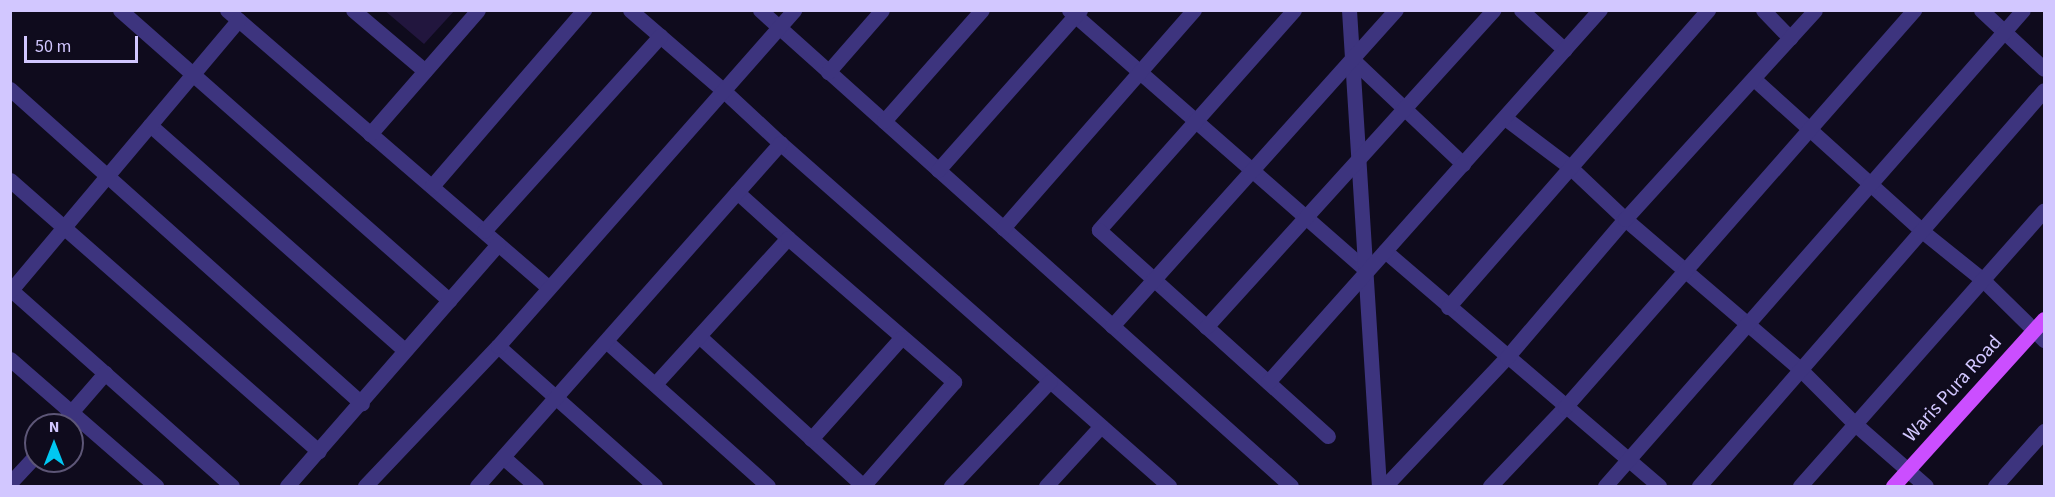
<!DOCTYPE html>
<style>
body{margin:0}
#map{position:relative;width:2055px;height:497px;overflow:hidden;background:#0f0b1d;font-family:"Source Sans 3",sans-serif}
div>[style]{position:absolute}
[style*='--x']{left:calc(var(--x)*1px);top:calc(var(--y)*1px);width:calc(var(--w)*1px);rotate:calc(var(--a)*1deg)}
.building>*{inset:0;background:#22163e}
.minor>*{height:15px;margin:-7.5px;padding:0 7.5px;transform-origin:7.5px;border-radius:7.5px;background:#3d347e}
.major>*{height:15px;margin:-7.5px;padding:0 7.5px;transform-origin:7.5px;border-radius:7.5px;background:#cb4eff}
span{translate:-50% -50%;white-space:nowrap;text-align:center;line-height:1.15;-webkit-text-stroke:4.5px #0f0b1d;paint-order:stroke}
.street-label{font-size:20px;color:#d2c7ff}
.frame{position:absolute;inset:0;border:12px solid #d2c7ff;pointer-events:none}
.north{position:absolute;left:24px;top:413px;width:60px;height:60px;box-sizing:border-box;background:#0f0b1d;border:2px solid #5d5677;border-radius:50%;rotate:0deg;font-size:16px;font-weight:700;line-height:24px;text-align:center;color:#d2c7ff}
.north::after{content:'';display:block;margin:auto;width:21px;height:27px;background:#00c7f2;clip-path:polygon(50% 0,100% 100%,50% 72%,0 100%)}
.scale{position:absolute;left:24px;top:36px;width:114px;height:27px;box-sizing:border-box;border:3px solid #d2c7ff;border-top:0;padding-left:8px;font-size:18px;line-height:21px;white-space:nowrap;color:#d2c7ff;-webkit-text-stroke:4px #0f0b1d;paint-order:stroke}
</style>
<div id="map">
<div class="building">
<div style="clip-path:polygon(384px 10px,455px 10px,424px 44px)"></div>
</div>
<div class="minor">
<div style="--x:120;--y:10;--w:439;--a:41.4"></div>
<div style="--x:227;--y:10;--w:425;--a:40.8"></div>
<div style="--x:353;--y:10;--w:94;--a:40.3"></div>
<div style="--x:630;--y:10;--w:124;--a:40.8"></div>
<div style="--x:724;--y:91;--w:76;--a:42.9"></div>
<div style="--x:780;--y:143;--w:519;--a:41.4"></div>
<div style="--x:760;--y:10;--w:713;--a:41.87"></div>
<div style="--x:1069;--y:10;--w:393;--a:41.2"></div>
<div style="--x:1294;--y:10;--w:294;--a:131.6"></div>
<div style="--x:1099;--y:230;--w:308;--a:42"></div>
<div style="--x:1349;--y:10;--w:477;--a:86.4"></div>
<div style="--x:1521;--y:10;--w:59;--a:42.3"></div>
<div style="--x:1763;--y:10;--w:39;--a:46"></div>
<div style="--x:1981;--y:10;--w:86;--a:43.1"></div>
<div style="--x:1352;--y:59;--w:153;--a:43.4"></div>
<div style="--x:828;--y:72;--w:82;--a:-48.9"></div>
<div style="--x:1754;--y:79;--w:227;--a:42.1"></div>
<div style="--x:1922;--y:231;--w:78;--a:38.8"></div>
<div style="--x:1983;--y:280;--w:86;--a:44.5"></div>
<div style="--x:10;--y:89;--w:472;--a:41.8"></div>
<div style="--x:1505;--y:118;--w:83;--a:37.1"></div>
<div style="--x:1571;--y:168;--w:74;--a:43.4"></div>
<div style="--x:1625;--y:219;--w:232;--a:40.6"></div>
<div style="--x:1801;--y:370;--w:76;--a:45"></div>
<div style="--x:1855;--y:424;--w:94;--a:41.1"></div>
<div style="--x:884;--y:121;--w:148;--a:-48.6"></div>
<div style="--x:150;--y:125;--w:339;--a:41.5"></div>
<div style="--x:370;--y:134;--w:164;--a:-48.9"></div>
<div style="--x:938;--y:170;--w:214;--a:-48.4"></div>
<div style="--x:10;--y:180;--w:411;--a:41.3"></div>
<div style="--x:432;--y:186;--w:233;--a:-49.2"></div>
<div style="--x:737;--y:192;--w:69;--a:42"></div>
<div style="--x:1003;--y:228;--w:290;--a:-48.8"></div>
<div style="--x:484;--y:231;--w:263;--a:-47.9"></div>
<div style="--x:1385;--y:251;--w:361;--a:40.6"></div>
<div style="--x:10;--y:289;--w:297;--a:41.6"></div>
<div style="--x:11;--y:290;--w:353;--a:-49.9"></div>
<div style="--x:1448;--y:307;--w:395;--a:-48.8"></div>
<div style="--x:1112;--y:326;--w:425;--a:-48.1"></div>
<div style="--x:1206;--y:327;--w:428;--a:-47.8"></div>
<div style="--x:699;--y:336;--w:222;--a:42.4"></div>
<div style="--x:607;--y:342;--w:216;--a:41.8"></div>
<div style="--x:498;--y:346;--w:210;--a:41.7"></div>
<div style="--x:10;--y:359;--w:194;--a:41"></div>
<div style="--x:1268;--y:382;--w:499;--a:-48.3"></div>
<div style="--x:655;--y:384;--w:197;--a:-47.7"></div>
<div style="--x:788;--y:238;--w:220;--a:40.9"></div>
<div style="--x:954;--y:382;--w:138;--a:131.2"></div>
<div style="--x:60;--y:425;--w:69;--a:-49.1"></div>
<div style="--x:811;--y:439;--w:135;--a:-48.3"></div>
<div style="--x:503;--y:457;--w:44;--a:41.3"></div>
<div style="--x:10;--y:483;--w:38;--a:-47"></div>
<div style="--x:287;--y:486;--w:321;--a:-48.9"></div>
<div style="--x:365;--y:486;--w:193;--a:-46.5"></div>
<div style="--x:498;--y:346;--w:448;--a:-48.6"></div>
<div style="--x:477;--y:486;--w:458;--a:-48.5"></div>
<div style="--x:951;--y:486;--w:144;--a:-46.7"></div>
<div style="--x:1046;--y:486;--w:81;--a:-47.5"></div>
<div style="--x:1385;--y:486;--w:178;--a:-46.6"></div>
<div style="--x:1507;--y:357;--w:182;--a:-49.5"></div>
<div style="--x:1625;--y:219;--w:282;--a:-47.7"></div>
<div style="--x:1490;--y:486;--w:109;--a:-46.5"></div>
<div style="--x:1565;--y:407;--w:529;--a:-48.68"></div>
<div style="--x:1605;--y:486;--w:633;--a:-48.71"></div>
<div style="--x:1699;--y:486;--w:525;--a:-48.94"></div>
<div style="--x:1800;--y:486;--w:368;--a:-48.5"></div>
<div style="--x:1995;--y:486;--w:74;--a:-48.3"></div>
</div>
<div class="major">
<div style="--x:1893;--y:486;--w:225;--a:-47.9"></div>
</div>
<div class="street-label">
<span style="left:1953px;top:389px;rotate:-48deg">Waris Pura Road</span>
</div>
<div class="frame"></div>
<div class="north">N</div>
<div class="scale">50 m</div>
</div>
